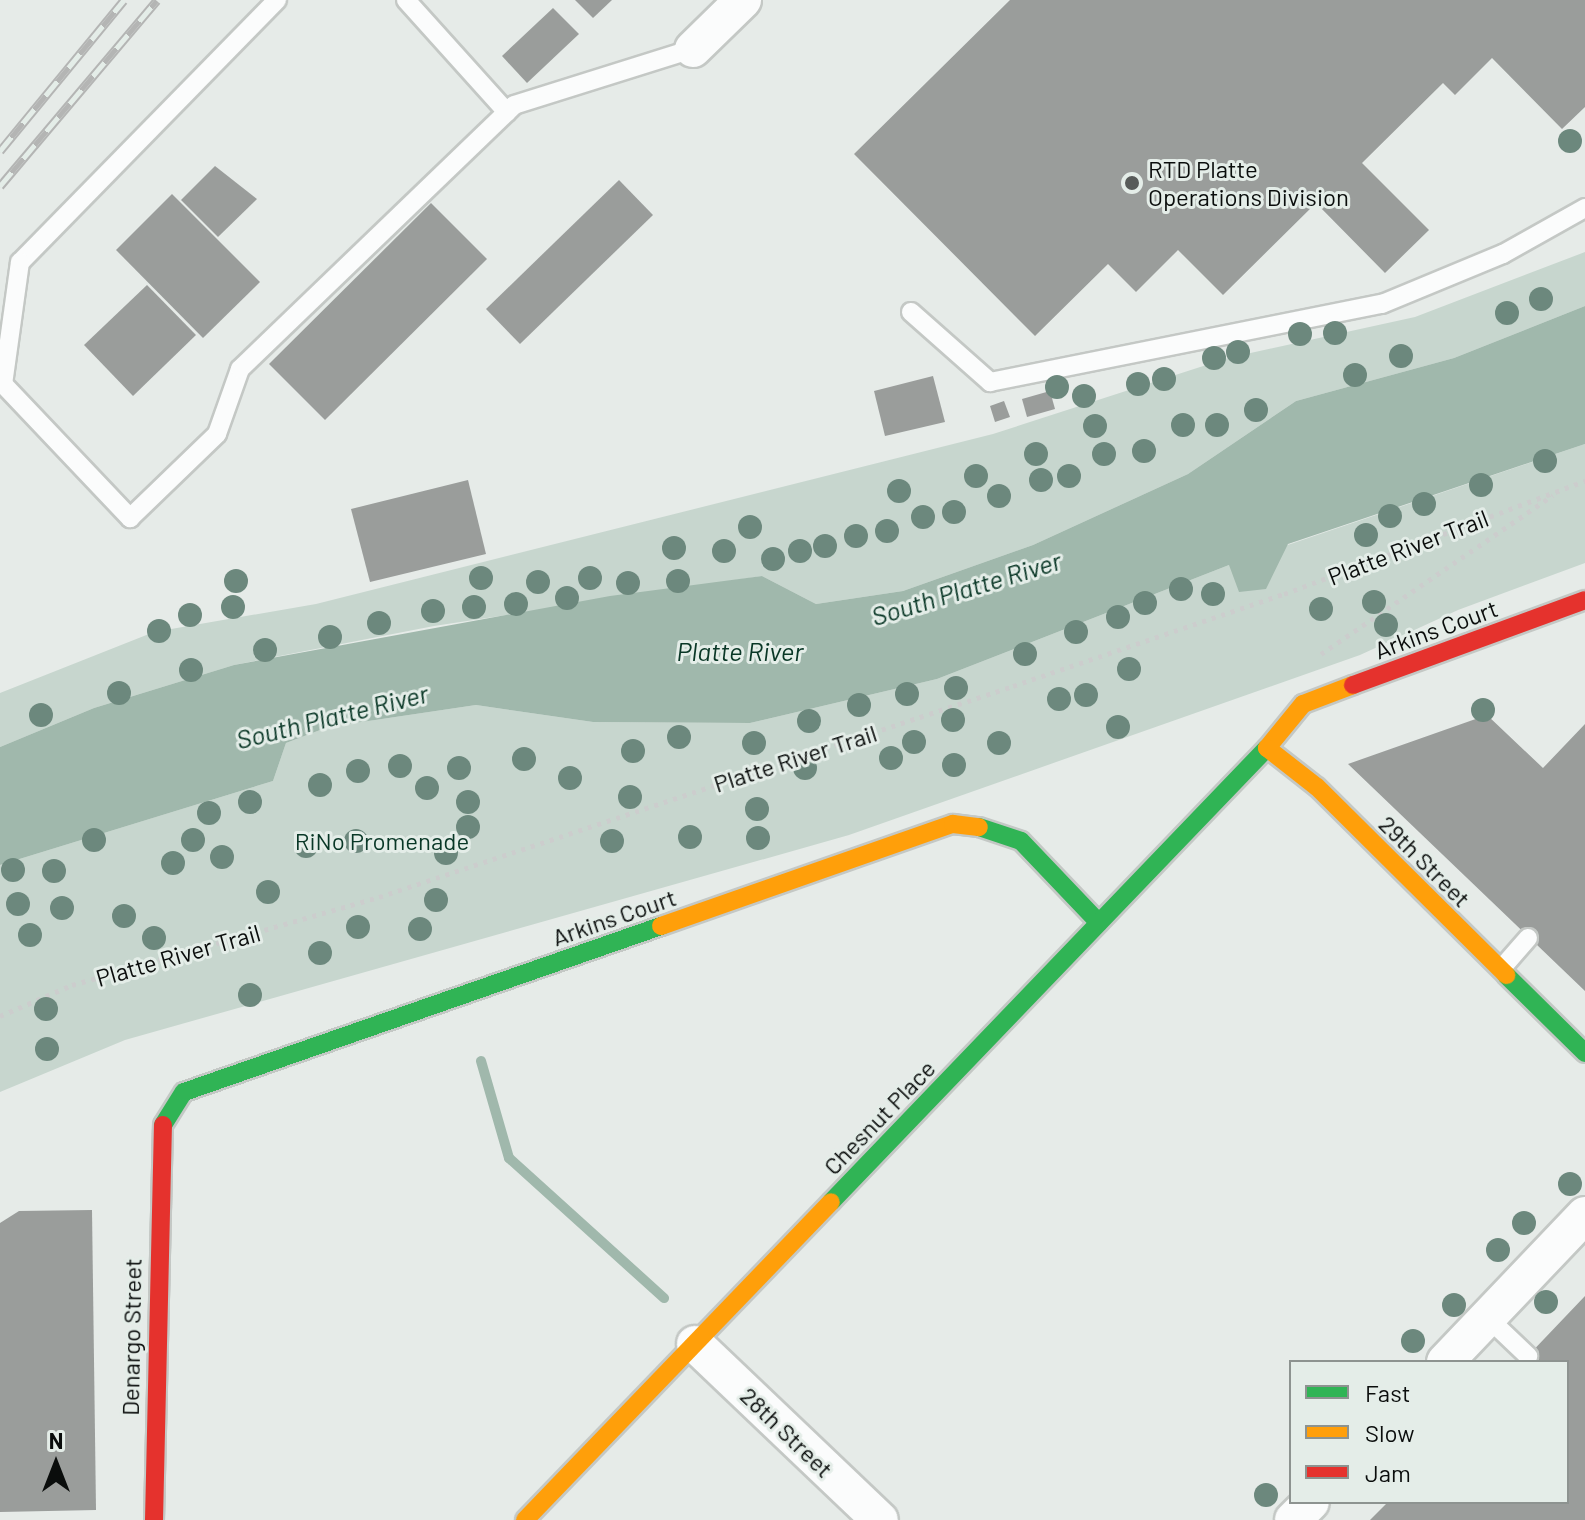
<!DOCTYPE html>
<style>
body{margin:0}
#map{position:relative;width:1585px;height:1520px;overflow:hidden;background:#e6ebe8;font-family:Barlow,sans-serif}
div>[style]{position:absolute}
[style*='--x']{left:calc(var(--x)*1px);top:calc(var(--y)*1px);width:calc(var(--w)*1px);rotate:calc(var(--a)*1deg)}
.green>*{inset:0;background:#c7d6ce}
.water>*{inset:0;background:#a0b8ac}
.stream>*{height:10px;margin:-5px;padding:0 5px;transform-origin:5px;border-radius:5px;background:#a0b8ac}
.building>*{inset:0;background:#9a9d9b}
.path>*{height:5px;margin-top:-2.5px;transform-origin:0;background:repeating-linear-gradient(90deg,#cccdcd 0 4px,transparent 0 10px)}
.roads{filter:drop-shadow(2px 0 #c4c8c5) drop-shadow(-2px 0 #c4c8c5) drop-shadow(0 2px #c4c8c5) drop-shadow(0 -2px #c4c8c5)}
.lane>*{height:18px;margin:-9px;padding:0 9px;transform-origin:9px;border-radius:9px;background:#fbfcfc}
.street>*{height:36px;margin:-18px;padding:0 18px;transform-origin:18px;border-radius:18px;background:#fbfcfc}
.fast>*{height:18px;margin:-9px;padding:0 9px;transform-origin:9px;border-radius:9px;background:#30b455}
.slow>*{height:18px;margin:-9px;padding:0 9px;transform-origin:9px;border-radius:9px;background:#ff9f0a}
.jam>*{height:18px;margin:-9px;padding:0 9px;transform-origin:9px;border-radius:9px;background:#e5322d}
.rail>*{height:9px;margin-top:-4.5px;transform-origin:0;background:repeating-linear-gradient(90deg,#e4ede8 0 18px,#b4b5b4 0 36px);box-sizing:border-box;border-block:2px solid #b4b5b4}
.trees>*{width:24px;height:24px;margin:-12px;border-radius:50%;background:#6c887d}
.dots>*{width:22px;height:22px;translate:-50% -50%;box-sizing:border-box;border:4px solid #e4ede8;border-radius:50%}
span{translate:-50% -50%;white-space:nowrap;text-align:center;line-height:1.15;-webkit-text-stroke:6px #e4ede8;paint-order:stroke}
.poi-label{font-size:24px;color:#0a0d0c}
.left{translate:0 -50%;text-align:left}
.street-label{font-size:24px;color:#0a0d0c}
.park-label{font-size:24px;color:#083726}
.water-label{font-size:26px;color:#093726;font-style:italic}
.legend{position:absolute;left:1289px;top:1360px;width:280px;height:144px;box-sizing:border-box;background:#e4ede8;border:2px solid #8d9390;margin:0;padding:10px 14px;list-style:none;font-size:24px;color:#0a0d0c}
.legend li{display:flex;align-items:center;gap:16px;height:40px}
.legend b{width:40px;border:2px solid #8d9390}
.north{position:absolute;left:16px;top:1424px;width:80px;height:80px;-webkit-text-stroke:6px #e4ede8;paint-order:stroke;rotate:0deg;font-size:22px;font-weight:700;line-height:32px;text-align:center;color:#0a0d0c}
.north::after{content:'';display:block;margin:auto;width:28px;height:36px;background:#0a0d0c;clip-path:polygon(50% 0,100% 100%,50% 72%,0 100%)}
</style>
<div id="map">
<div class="green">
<div style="clip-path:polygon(1585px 252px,1585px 306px,1454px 358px,1296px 401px,1188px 474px,1033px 545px,903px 591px,816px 604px,762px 576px,434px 626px,234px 665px,94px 708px,0 747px,0 693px,154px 632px,316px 604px,993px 434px,1228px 358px,1415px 317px)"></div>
<div style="clip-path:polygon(1585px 444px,1585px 563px,1458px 610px,1360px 655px,849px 835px,125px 1040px,0 1092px,0 865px,273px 781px,286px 743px,328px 727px,476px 705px,593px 722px,750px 723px,937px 679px,1229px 565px)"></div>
</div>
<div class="water">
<div style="clip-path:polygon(1585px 306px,1585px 444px,1288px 544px,1266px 589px,1239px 592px,1229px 565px,937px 679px,750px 723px,593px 722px,476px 705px,328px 727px,286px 743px,273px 781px,0 865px,0 747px,94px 708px,234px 665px,610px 596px,762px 576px,816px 604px,903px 591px,1033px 545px,1188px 474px,1296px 401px,1454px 358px)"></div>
</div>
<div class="stream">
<div style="--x:481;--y:1061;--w:101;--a:73.9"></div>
<div style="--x:509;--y:1158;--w:209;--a:42.1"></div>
</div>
<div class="building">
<div style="clip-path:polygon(575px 0,612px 0,593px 18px)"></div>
<div style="clip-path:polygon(1010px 0,1585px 0,1585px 107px,1562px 129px,1492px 58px,1455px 95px,1443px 83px,1362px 163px,1429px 230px,1385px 273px,1316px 203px,1223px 295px,1178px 250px,1136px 292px,1108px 264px,1035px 336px,854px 154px)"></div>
<div style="clip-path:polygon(553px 8px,579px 34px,527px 83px,502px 56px)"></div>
<div style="clip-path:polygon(215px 166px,257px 199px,218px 237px,181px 200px)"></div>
<div style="clip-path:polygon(619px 180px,653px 215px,520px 344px,486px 309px)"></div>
<div style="clip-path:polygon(172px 194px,260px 282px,203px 338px,116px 250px)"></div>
<div style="clip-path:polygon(431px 203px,487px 259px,325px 420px,269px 364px)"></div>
<div style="clip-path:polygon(147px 285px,196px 335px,133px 396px,84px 345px)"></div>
<div style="clip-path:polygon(933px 376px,945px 422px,885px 436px,874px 391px)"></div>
<div style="clip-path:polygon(1050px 391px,1055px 409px,1027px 417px,1022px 399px)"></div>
<div style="clip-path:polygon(1004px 401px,1010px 417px,995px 422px,990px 406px)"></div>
<div style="clip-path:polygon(468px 480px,486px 554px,370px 582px,351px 509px)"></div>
<div style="clip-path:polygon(1487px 715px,1543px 768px,1585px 724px,1585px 991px,1348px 764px)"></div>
<div style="clip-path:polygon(92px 1210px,96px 1510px,0 1512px,0 1223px,19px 1211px)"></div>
<div style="clip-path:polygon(1585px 1296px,1585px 1520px,1370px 1520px,1388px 1502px,1567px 1502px,1567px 1362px,1522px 1362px)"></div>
</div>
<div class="path">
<div style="--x:1321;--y:654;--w:281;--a:-34.4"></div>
<div style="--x:0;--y:1016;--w:78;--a:-23.3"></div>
<div style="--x:72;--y:985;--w:319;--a:-16"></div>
<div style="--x:379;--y:897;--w:668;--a:-18.41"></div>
<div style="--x:1013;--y:686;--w:286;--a:-18.8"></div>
<div style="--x:1284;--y:594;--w:322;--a:-20.6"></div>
</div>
<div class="roads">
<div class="lane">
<div style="--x:277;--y:0;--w:367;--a:134.4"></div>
<div style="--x:20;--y:262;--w:123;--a:97.9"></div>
<div style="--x:3;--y:384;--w:185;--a:46.5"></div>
<div style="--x:130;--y:518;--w:121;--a:-44"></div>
<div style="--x:217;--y:434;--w:69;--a:-70.5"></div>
<div style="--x:240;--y:369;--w:380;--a:-43.9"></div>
<div style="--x:514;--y:105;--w:188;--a:-17.4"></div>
<div style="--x:406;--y:0;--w:151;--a:48"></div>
<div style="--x:911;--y:312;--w:106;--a:41.5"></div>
<div style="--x:990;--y:382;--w:400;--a:-11.3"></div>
<div style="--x:1382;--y:304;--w:131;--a:-22.5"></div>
<div style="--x:1503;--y:254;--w:94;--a:-29.3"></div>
<div style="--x:1501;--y:969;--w:41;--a:-48.9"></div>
<div style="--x:1487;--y:1317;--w:57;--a:43.6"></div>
</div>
<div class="street">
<div style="--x:693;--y:49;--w:70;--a:-44.4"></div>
<div style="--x:695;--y:1344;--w:255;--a:43.6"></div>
<div style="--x:1445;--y:1362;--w:203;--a:-46.4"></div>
<div style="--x:1293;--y:1520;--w:25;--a:-45"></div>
</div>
<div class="fast">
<div style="--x:979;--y:827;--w:44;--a:18.4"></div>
<div style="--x:1021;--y:841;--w:113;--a:46.4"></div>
<div style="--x:1506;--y:975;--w:111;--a:44.6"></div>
<div style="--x:163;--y:1125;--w:39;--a:-58"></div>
<div style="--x:184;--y:1092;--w:505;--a:-19.19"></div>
<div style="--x:831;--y:1202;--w:629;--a:-46.16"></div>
</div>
<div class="slow">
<div style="--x:1353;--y:685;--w:53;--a:159.2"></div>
<div style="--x:1303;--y:704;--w:57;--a:129.3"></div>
<div style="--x:1267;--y:748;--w:63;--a:38"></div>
<div style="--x:1317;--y:787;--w:267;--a:44.8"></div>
<div style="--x:661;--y:926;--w:309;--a:-19.3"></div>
<div style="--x:953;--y:824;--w:26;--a:7"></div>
<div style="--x:525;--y:1520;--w:441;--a:-46.1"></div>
</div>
<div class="jam">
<div style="--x:1353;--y:685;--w:247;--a:-20.1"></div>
<div style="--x:154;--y:1520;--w:395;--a:-88.7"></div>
</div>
</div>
<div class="rail">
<div style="--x:0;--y:151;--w:195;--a:-50.6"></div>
<div style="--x:0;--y:186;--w:243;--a:-49.8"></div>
</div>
<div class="trees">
<div style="left:1570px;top:141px"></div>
<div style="left:1541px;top:299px"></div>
<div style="left:1507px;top:313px"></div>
<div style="left:1335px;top:333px"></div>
<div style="left:1300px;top:334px"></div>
<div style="left:1238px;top:352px"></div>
<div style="left:1401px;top:356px"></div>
<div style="left:1214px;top:358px"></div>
<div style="left:1355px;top:375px"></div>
<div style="left:1164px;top:379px"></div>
<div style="left:1138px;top:384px"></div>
<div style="left:1057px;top:387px"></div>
<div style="left:1084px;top:396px"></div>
<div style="left:1256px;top:410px"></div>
<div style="left:1183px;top:425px"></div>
<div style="left:1217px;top:425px"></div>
<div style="left:1095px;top:426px"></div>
<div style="left:1144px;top:451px"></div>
<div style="left:1036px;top:454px"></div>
<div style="left:1104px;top:454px"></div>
<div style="left:1545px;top:461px"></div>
<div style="left:976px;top:476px"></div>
<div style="left:1069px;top:476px"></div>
<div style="left:1041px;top:480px"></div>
<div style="left:1481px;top:485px"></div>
<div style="left:899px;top:491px"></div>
<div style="left:999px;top:496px"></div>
<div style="left:1424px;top:504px"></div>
<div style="left:954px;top:512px"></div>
<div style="left:1390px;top:516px"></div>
<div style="left:923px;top:517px"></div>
<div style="left:750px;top:527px"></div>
<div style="left:887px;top:531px"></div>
<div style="left:1366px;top:535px"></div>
<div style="left:856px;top:536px"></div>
<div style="left:825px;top:546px"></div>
<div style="left:674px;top:548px"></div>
<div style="left:724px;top:551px"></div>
<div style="left:800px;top:551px"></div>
<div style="left:773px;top:559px"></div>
<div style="left:481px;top:578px"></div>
<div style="left:590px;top:578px"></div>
<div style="left:236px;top:581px"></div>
<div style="left:678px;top:581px"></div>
<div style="left:538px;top:582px"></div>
<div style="left:628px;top:583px"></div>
<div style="left:1181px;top:589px"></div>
<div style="left:1213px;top:594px"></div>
<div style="left:567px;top:598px"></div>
<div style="left:1374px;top:602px"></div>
<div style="left:1145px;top:603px"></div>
<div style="left:516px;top:604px"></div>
<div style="left:233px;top:607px"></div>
<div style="left:474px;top:607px"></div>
<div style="left:1321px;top:609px"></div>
<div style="left:433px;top:611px"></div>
<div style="left:190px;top:615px"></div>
<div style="left:1118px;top:617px"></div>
<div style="left:379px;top:623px"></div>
<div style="left:1386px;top:625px"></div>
<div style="left:159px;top:631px"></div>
<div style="left:1076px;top:632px"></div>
<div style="left:330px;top:637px"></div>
<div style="left:265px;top:650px"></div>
<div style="left:1025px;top:654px"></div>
<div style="left:1129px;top:669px"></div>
<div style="left:191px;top:670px"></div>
<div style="left:956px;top:688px"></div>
<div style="left:119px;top:693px"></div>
<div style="left:907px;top:694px"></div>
<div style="left:1086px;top:695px"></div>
<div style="left:1059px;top:699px"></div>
<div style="left:859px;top:705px"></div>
<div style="left:1483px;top:710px"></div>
<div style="left:41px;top:715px"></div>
<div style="left:953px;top:720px"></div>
<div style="left:809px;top:721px"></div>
<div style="left:1118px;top:727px"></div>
<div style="left:679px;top:737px"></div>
<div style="left:914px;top:742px"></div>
<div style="left:754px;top:743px"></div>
<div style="left:999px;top:743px"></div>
<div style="left:633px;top:751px"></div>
<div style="left:891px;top:758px"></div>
<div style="left:524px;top:759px"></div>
<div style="left:954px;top:765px"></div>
<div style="left:400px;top:766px"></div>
<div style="left:459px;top:768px"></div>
<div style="left:805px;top:768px"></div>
<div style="left:358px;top:771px"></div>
<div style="left:570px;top:778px"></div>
<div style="left:320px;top:785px"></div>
<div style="left:427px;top:788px"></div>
<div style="left:630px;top:797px"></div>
<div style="left:250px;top:802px"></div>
<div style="left:468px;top:802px"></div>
<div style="left:757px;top:809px"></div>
<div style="left:209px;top:813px"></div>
<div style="left:468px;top:827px"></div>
<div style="left:690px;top:837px"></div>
<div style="left:758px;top:838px"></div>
<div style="left:94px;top:840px"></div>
<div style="left:193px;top:840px"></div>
<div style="left:356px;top:841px"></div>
<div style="left:612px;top:841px"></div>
<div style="left:306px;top:846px"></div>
<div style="left:446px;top:853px"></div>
<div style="left:222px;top:857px"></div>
<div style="left:173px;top:863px"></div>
<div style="left:13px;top:870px"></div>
<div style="left:54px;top:871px"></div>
<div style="left:268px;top:892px"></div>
<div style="left:436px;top:900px"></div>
<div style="left:18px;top:904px"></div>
<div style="left:62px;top:908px"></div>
<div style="left:124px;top:916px"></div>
<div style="left:358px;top:927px"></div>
<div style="left:420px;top:929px"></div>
<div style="left:30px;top:935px"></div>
<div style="left:154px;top:938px"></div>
<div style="left:320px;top:953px"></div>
<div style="left:250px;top:995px"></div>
<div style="left:46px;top:1009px"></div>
<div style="left:47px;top:1049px"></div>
<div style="left:1570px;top:1184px"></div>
<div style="left:1524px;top:1223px"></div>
<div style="left:1498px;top:1250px"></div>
<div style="left:1546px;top:1302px"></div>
<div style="left:1454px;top:1305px"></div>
<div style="left:1413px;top:1341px"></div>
<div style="left:1266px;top:1495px"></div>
</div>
<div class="dots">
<div style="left:1132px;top:183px;background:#575b59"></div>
</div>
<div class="poi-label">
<span class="left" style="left:1148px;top:183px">RTD Platte<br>Operations Division</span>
</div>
<div class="street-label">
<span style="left:1408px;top:547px;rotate:-21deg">Platte River Trail</span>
<span style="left:1436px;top:629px;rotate:-20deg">Arkins Court</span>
<span style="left:795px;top:758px;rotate:-18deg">Platte River Trail</span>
<span style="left:1425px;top:861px;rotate:45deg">29th Street</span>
<span style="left:614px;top:917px;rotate:-19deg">Arkins Court</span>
<span style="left:178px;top:955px;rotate:-16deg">Platte River Trail</span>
<span style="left:879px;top:1117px;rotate:-46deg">Chesnut Place</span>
<span style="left:131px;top:1337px;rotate:-89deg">Denargo Street</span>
<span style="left:787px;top:1432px;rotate:44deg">28th Street</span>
</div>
<div class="park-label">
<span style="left:382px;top:841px">RiNo Promenade</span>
</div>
<div class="water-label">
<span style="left:966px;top:588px;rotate:-17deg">South Platte River</span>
<span style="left:740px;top:651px">Platte River</span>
<span style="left:332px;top:716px;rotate:-14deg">South Platte River</span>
</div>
<ul class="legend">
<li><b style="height:10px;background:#30b455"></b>Fast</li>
<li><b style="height:10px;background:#ff9f0a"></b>Slow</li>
<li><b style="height:10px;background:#e5322d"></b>Jam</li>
</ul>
<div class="north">N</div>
</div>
